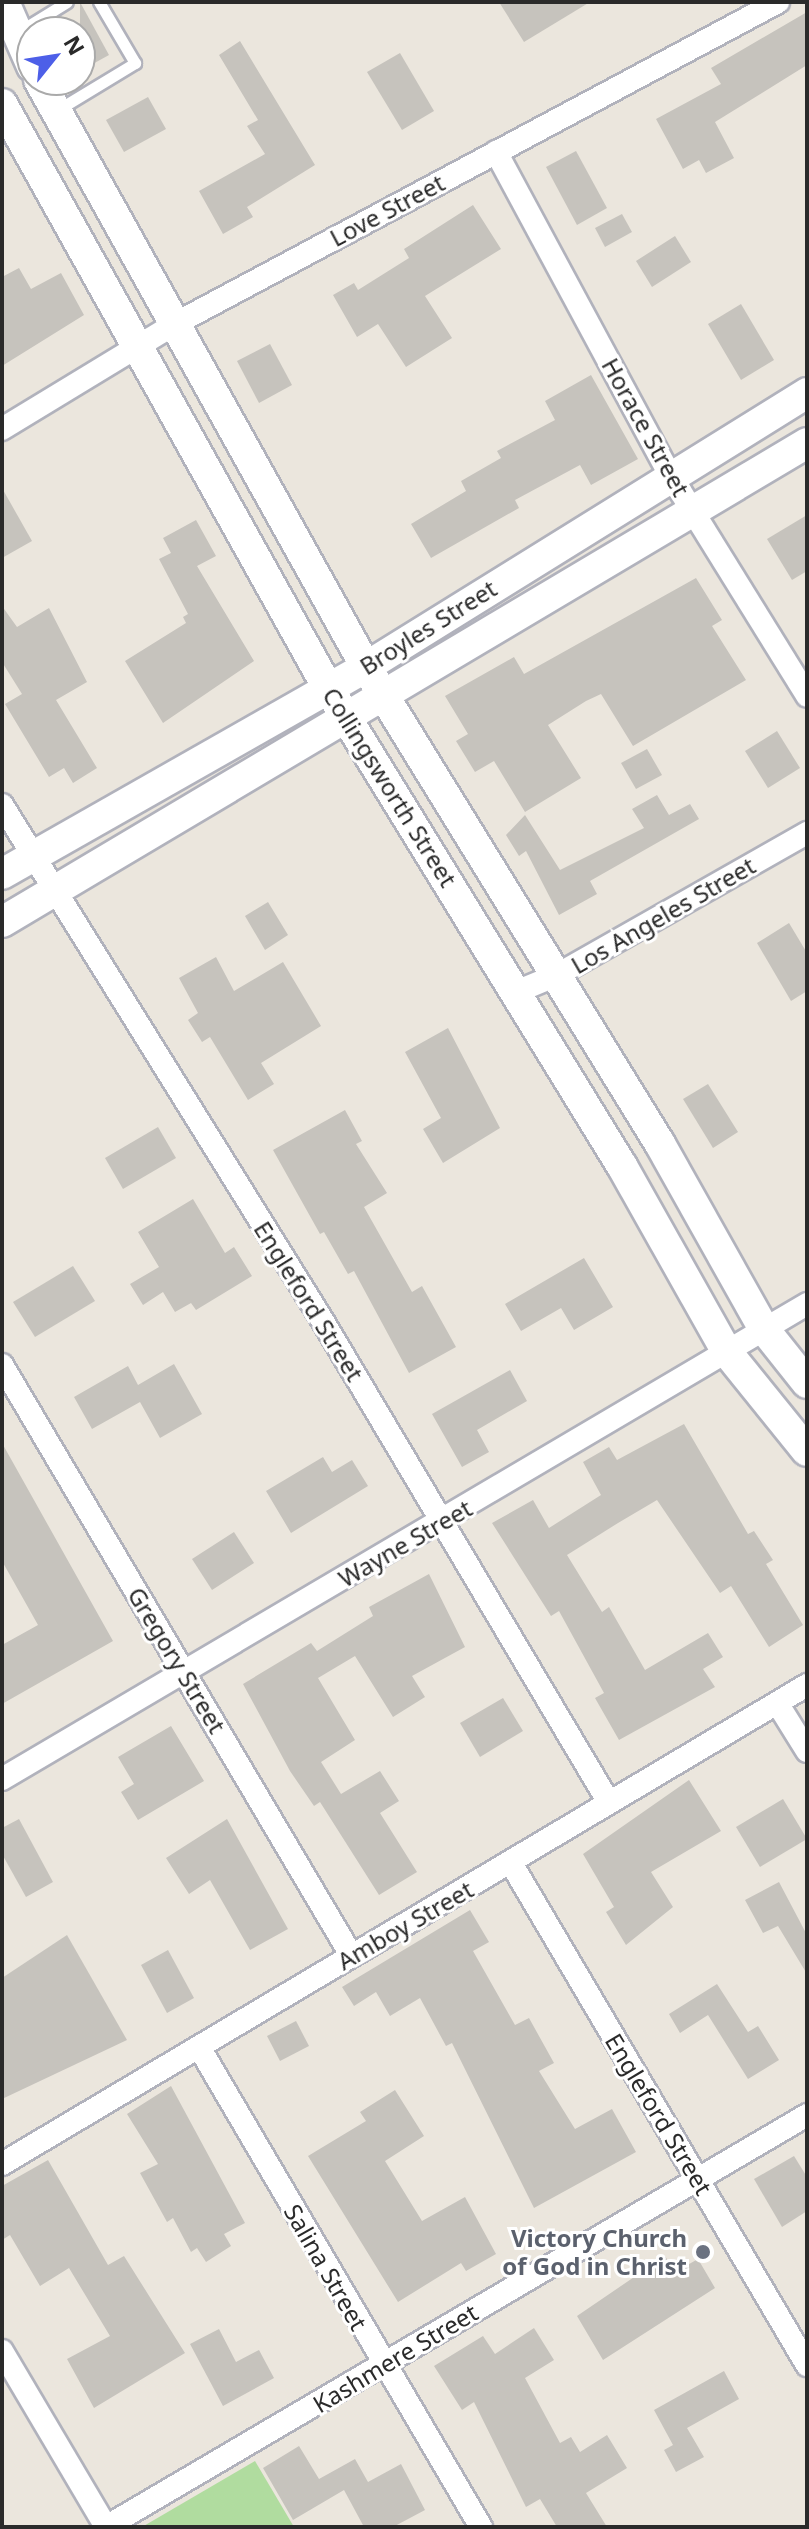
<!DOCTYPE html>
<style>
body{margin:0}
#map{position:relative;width:809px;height:2529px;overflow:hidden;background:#ebe6dd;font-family:"Noto Sans",sans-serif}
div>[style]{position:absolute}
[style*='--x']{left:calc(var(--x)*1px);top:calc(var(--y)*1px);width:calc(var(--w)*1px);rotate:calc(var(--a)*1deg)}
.green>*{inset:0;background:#b0dc9f}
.building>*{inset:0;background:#c6c3bd}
.roads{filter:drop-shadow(2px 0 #b1b2bc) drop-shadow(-2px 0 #b1b2bc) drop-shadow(0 2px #b1b2bc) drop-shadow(0 -2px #b1b2bc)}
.service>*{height:11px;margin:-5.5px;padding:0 5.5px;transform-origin:5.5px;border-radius:5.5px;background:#fff}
.minor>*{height:22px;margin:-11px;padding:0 11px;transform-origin:11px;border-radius:11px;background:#fff}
.secondary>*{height:30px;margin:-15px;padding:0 15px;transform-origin:15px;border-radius:15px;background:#fff}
.dots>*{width:22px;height:22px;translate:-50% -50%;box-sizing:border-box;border:4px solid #fff;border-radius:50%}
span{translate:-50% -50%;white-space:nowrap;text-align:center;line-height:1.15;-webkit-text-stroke:6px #fff;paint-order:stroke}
.street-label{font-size:24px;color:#2a2a2a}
.worship-label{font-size:24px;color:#5b616d;font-weight:700}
.right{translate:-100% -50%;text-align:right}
.frame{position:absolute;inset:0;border:4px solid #2a2a2a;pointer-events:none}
.north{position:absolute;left:16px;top:16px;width:80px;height:80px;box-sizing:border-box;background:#fff;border:2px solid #aaa;border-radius:50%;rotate:60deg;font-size:22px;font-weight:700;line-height:32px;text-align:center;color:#2a2a2a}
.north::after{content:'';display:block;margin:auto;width:28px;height:36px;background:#4d5fe8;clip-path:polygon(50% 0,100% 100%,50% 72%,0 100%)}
</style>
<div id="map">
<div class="green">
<div style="clip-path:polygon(255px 2461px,294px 2527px,142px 2527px)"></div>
</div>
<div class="building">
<div style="clip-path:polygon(80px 2px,109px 55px,80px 71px)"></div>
<div style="clip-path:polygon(499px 2px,590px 2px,524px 42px)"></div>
<div style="clip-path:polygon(807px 12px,807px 65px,715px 122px,734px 158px,706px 173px,699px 160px,683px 169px,656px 119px,721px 84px,711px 68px)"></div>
<div style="clip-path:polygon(240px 41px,315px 165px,247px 207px,253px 217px,223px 234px,199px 191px,265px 154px,247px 126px,258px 120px,219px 55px)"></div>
<div style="clip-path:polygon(400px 53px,434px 111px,402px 130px,367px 72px)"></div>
<div style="clip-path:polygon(148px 97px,166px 129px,124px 152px,106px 120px)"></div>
<div style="clip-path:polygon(576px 151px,607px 208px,577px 225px,546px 167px)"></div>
<div style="clip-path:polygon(473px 205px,501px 249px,425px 296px,452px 338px,406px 367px,378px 324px,357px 337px,333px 295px,354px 283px,358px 290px,409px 258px,404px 249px)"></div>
<div style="clip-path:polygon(622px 214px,632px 232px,605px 247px,595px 228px)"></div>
<div style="clip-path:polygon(675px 236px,691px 262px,652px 287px,636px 261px)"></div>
<div style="clip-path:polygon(19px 268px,31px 289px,61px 273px,84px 315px,2px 366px,2px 277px)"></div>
<div style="clip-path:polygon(741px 304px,774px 360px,741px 380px,708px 324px)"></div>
<div style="clip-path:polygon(270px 344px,292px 385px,259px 403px,237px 361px)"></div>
<div style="clip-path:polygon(591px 375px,638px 459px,591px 485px,580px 465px,515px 500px,519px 508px,431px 558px,411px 524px,466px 491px,461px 481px,501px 458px,497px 451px,555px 420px,545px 401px)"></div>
<div style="clip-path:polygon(2px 488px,32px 541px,2px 558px)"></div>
<div style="clip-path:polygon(807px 515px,807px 571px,792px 580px,767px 539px)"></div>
<div style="clip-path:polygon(196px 520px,216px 556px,197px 566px,254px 661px,163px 723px,125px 661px,186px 623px,183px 617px,188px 614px,159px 559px,171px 553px,163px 538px)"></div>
<div style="clip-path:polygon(696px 578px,722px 620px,712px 626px,746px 680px,633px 746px,601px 694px,586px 701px,548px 725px,581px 778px,525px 812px,494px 761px,475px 772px,456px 741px,468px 734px,445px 696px,514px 657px,524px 674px)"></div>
<div style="clip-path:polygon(2px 606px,17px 627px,49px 608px,87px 682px,56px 700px,97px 768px,73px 783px,64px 768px,49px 777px,5px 704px,22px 694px,2px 662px)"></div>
<div style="clip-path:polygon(777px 731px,800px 768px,768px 788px,745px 751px)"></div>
<div style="clip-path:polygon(647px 749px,662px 775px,636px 789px,621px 763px)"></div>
<div style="clip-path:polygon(657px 795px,669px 815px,690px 804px,699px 819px,590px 881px,597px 894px,559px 915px,526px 851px,519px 856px,506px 835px,525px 815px,560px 870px,644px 828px,632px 809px)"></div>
<div style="clip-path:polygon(268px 902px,288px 935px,265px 950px,245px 916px)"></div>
<div style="clip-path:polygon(789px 923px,807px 953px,807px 991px,791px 1001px,757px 943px)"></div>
<div style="clip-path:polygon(216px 957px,234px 991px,283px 962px,321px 1026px,261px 1063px,274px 1084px,248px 1100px,210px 1037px,202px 1042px,188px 1020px,198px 1013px,179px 978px)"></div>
<div style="clip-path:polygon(448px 1028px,500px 1128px,443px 1163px,423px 1129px,441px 1118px,405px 1052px)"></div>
<div style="clip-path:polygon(708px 1084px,738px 1132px,713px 1148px,683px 1099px)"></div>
<div style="clip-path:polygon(345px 1110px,362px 1141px,356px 1144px,387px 1193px,364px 1207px,412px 1292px,422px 1286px,456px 1347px,409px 1373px,354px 1271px,348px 1274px,324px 1232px,320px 1234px,273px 1150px)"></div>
<div style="clip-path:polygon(158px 1127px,176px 1158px,123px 1189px,105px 1158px)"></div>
<div style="clip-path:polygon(193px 1199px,225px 1253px,234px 1247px,252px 1276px,196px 1310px,191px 1303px,175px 1312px,163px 1292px,143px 1305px,130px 1284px,159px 1267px,138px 1232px)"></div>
<div style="clip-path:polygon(584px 1258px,613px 1307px,574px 1330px,561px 1308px,521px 1331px,505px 1304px)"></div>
<div style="clip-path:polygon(73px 1266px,95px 1301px,35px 1337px,13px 1302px)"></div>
<div style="clip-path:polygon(174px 1364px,202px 1414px,160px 1438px,140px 1402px,92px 1429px,74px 1397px,128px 1366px,138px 1385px)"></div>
<div style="clip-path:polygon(510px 1370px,527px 1401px,477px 1430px,489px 1452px,462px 1467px,432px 1414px)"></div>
<div style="clip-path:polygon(684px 1424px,748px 1534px,754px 1531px,773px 1560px,766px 1564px,803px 1625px,769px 1647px,731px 1586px,720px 1593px,657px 1500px,618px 1523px,567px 1555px,602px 1612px,609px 1607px,645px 1670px,708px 1633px,723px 1657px,703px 1669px,715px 1687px,619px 1740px,595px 1698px,604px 1693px,559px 1611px,551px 1616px,492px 1523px,533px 1500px,549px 1528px,601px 1495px,583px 1462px,609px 1447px,617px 1460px)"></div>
<div style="clip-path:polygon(2px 1443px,113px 1641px,2px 1704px,2px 1645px,38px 1625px,2px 1561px)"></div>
<div style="clip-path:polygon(323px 1457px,332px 1472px,352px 1460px,368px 1486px,291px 1533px,266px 1491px)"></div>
<div style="clip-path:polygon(234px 1532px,254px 1563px,212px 1590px,192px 1559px)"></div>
<div style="clip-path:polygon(429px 1574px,465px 1647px,412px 1676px,425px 1697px,393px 1717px,355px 1656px,318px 1678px,355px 1740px,321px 1762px,341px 1794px,380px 1771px,399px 1801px,380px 1813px,417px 1872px,379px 1895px,320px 1802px,314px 1806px,290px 1771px,243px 1684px,311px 1643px,317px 1651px,373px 1616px,369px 1607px)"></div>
<div style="clip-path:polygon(503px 1698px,523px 1731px,480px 1757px,460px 1723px)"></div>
<div style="clip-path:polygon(171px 1726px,204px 1781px,138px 1820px,121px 1792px,134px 1784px,118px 1757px)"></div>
<div style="clip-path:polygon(689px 1780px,721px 1831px,651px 1872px,673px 1907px,626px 1945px,606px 1912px,614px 1907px,583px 1854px)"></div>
<div style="clip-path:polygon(783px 1799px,807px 1839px,760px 1867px,736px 1827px)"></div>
<div style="clip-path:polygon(19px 1819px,53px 1882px,26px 1897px,2px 1854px,2px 1828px)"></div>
<div style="clip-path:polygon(227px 1819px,288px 1929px,250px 1950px,210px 1880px,189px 1894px,166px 1858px)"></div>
<div style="clip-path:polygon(779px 1882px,807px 1935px,807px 1974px,778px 1926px,763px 1933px,745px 1900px)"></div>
<div style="clip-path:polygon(470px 1910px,489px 1942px,473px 1951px,515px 2025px,529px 2018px,554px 2063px,539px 2071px,575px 2129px,612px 2109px,636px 2152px,534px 2208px,452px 2043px,446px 2046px,420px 1998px,390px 2016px,376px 1992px,354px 2006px,342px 1987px)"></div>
<div style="clip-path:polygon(67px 1935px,127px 2040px,2px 2099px,2px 1978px)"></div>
<div style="clip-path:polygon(168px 1950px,194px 1998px,167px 2013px,141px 1965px)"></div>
<div style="clip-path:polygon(717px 1984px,748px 2032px,758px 2026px,779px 2060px,748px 2079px,708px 2015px,680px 2033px,669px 2014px)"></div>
<div style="clip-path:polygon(296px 2021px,309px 2046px,280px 2061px,267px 2036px)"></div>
<div style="clip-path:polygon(171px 2086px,245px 2223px,224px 2234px,231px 2246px,206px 2262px,197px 2248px,191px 2252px,173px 2218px,167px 2222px,140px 2173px,158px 2164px,127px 2114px)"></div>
<div style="clip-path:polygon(395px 2090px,424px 2136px,385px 2161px,422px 2221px,465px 2197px,496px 2254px,466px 2271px,461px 2263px,398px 2302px,308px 2156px,366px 2121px,360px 2112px)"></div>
<div style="clip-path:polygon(794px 2156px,807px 2177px,807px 2211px,782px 2227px,754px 2179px)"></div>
<div style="clip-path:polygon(48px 2160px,108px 2265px,124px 2256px,185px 2353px,94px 2408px,67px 2359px,110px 2336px,69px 2268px,40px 2286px,10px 2235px,2px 2240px,2px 2186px)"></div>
<div style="clip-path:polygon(665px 2256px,675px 2272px,698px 2259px,715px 2288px,603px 2360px,577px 2316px)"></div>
<div style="clip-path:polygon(534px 2328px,554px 2360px,525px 2378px,560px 2443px,571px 2437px,580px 2452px,607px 2435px,627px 2468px,586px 2493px,607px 2527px,557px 2527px,540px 2499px,526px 2507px,474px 2402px,462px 2410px,434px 2366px,483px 2336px,495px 2354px)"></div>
<div style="clip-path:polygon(219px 2329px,236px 2362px,259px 2350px,274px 2378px,223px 2406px,190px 2344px)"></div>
<div style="clip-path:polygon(724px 2371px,739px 2399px,687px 2428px,704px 2457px,676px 2472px,664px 2450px,673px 2445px,654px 2410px)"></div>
<div style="clip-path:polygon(299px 2446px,319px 2479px,355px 2459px,368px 2482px,401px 2464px,425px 2510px,393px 2527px,364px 2527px,344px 2490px,293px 2520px,263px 2468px)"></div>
</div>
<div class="roads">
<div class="service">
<div style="--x:20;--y:31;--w:55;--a:-31.7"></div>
<div style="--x:59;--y:109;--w:89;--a:-31.2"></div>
<div style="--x:135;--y:63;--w:71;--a:-120.5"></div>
</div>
<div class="minor">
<div style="--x:496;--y:152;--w:365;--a:61.7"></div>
<div style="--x:669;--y:473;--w:262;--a:58.2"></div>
<div style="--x:2;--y:429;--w:200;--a:-31.3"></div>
<div style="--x:173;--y:325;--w:686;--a:-28.1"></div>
<div style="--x:2;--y:805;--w:610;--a:58.13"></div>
<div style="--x:324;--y:1323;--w:556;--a:59.28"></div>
<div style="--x:516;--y:992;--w:44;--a:-22.5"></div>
<div style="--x:557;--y:975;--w:288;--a:-29.6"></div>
<div style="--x:2;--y:1365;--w:685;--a:59.39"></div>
<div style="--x:779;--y:1706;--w:53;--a:58.1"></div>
<div style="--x:2;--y:1779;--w:935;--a:-30.54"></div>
<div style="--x:511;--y:1863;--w:583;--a:59.47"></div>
<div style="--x:199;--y:2047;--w:557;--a:59.57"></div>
<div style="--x:2;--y:2164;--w:937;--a:-30.75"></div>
<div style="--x:2;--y:2351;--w:204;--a:59.4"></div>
<div style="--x:106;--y:2527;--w:813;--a:-30.44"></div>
</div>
<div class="secondary">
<div style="--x:4;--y:2;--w:70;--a:66.4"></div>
<div style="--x:39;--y:80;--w:672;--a:60.88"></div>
<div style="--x:366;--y:667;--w:560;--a:58.35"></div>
<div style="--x:660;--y:1144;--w:212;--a:60.7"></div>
<div style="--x:764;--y:1329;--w:69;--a:51.5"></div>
<div style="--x:2;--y:104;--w:669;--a:60.83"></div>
<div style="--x:328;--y:688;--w:561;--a:58.41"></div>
<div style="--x:622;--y:1166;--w:214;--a:60.6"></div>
<div style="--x:727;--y:1352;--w:127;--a:51.1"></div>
<div style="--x:2;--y:874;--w:419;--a:-29.6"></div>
<div style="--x:366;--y:667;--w:519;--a:-31.85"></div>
<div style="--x:2;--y:922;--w:937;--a:-30.75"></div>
</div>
</div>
<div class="dots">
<div style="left:703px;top:2252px;background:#6b7280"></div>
</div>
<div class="street-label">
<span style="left:387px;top:210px;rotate:-28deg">Love Street</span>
<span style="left:646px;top:427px;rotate:61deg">Horace Street</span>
<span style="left:428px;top:627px;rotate:-32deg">Broyles Street</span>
<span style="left:390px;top:787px;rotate:58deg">Collingsworth Street</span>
<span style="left:663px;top:915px;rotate:-30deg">Los Angeles Street</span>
<span style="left:309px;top:1301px;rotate:58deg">Engleford Street</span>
<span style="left:405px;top:1543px;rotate:-30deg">Wayne Street</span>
<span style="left:177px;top:1660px;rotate:59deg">Gregory Street</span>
<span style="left:405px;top:1925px;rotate:-30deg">Amboy Street</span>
<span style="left:659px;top:2114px;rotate:59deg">Engleford Street</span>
<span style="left:326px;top:2267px;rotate:60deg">Salina Street</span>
<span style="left:395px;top:2358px;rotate:-31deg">Kashmere Street</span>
</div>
<div class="worship-label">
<span class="right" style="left:687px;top:2252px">Victory Church<br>of God in Christ</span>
</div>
<div class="frame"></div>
<div class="north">N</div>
</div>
